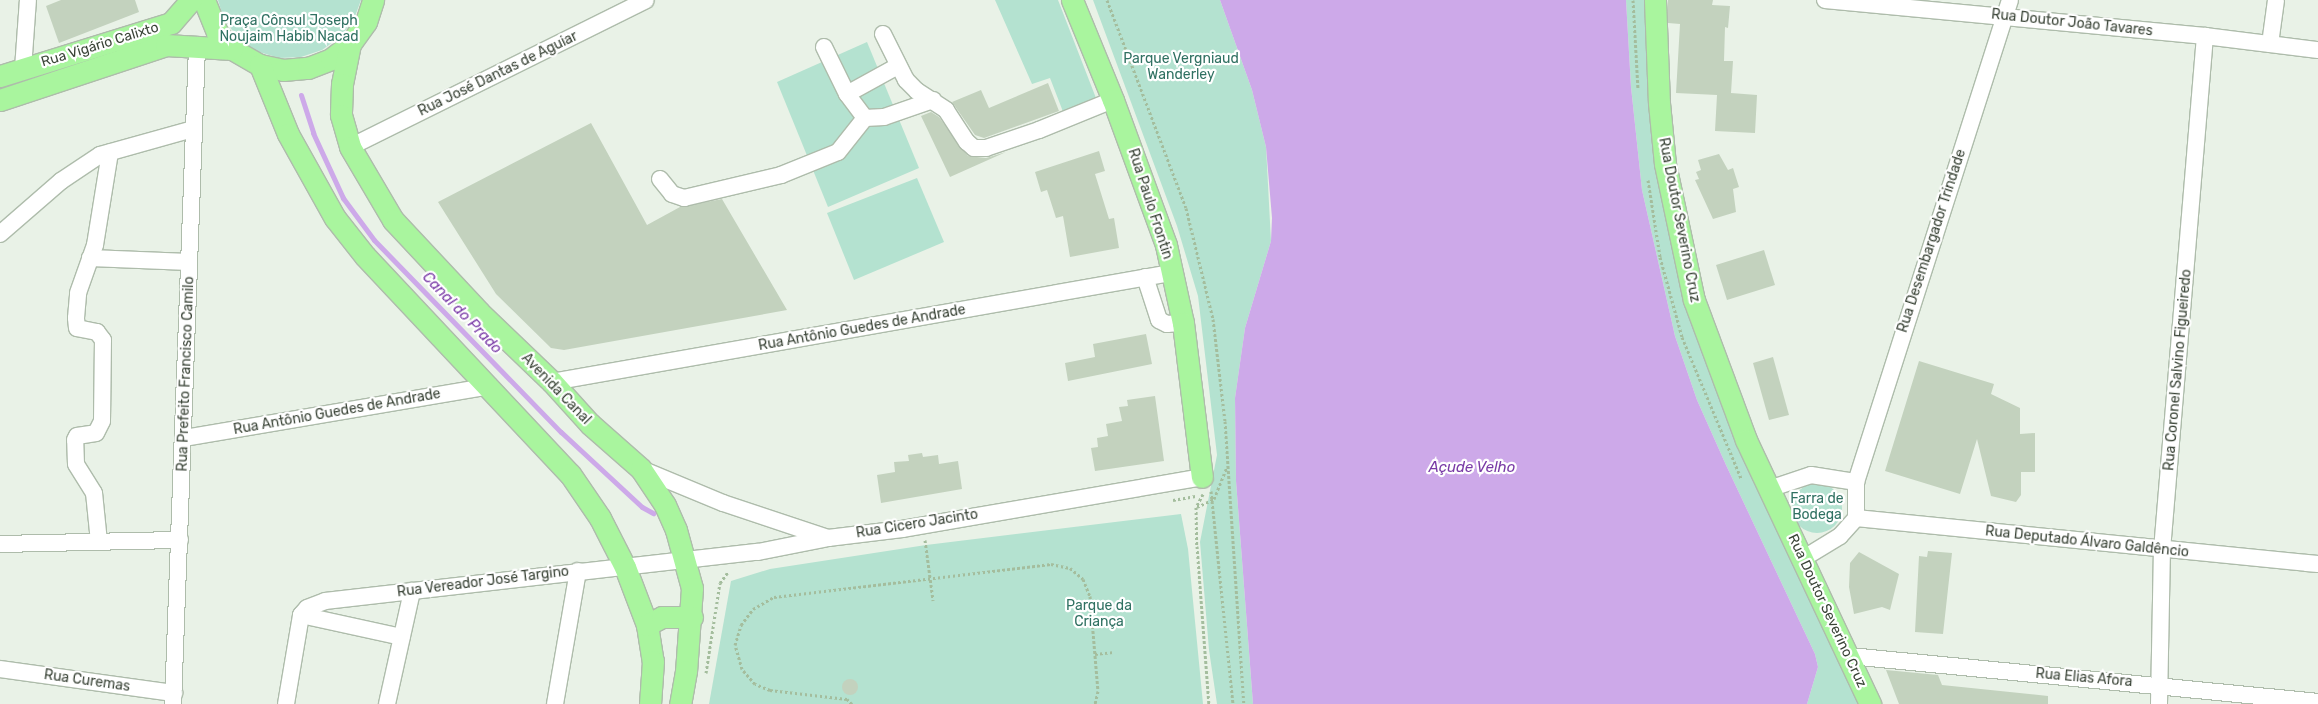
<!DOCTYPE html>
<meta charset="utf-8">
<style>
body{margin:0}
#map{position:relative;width:2318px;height:704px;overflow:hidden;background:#e9f2e7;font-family:Rubik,sans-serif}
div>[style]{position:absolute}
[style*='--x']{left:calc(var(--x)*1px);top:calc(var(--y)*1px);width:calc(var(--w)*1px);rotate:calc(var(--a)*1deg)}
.green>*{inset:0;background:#b4e2d0}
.round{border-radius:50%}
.water>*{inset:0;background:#cda9e9}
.stream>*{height:5px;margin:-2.5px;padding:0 2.5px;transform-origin:2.5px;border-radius:2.5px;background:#cda9e9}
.building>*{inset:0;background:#c3d2be}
.path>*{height:3px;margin-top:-1.5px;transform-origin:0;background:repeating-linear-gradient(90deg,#a4bd9d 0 2.5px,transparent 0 5px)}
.roads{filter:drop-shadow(1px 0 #aebcab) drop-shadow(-1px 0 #aebcab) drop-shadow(0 1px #aebcab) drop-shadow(0 -1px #aebcab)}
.minor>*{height:16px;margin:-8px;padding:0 8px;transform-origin:8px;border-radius:8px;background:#fff}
.major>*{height:21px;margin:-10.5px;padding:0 10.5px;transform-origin:10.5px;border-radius:10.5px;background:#a9f59e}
span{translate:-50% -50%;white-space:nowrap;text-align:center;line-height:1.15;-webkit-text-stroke:4.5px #fff;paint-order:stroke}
.park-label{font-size:14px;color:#307162}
.street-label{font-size:14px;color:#3a4437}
.water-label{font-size:15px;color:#793aa6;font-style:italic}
</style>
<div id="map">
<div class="green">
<div style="clip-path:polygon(218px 0,361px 0,354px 19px,340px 37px,322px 50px,301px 57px,279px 58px,256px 51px,237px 37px,223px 17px)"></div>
<div style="clip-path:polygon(995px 0,1058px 0,1101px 111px,1067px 122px,1050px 78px,1032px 84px)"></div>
<div style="clip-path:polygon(1093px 0,1220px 0,1252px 90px,1266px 147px,1271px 241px,1245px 328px,1235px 398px,1236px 481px,1253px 704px,1217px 704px,1209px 650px,1200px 542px,1217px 455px,1198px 296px,1177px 226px)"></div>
<div style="clip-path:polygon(1626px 0,1648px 0,1697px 320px,1863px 704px,1807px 704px,1818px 667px,1815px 654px,1726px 465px,1697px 400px,1675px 336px,1642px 190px,1631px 87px)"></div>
<div style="clip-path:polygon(867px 42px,919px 168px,828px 207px,777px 82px)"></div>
<div style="clip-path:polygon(917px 178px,944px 242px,854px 280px,827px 213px)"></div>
<div class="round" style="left:1792px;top:483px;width:50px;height:50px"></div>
<div style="clip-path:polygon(1181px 514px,1188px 549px,1203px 704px,709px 704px,731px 581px,770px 569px,926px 545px)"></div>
</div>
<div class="water">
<div style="clip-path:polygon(1220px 0,1626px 0,1631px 87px,1642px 190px,1675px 336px,1697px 400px,1726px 465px,1815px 654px,1818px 667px,1807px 704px,1253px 704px,1236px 481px,1235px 398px,1245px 328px,1271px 241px,1272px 218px,1266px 147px,1252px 90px)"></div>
</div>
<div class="stream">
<div style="--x:301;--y:95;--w:40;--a:72"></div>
<div style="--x:313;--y:133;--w:72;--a:65.2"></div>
<div style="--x:343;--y:198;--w:52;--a:53.6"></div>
<div style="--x:374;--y:240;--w:268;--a:45.8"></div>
<div style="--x:561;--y:432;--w:110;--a:42.8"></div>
<div style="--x:642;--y:507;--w:13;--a:29"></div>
</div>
<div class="building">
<div style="clip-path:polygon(61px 0,135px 0,139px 12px,59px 43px,46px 6px)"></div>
<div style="clip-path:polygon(1668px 0,1713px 0,1712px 5px,1730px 6px,1728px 28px,1725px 27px,1724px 61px,1733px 61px,1731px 93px,1757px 95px,1755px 133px,1715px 131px,1717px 95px,1676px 93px,1680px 24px,1668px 23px)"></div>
<div style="clip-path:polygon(1048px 83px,1059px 111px,984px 138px,975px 135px,952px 102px,981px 90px,989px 108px)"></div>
<div style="clip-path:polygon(931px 112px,939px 117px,968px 156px,986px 158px,1006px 152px,950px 177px,921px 116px)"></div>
<div style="clip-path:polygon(591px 123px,647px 225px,680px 207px,722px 199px,787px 310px,564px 350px,551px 348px,496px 294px,438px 202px)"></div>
<div style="clip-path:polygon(1099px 151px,1105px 171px,1095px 174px,1109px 219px,1114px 218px,1119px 248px,1070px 257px,1063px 216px,1056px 218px,1047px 190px,1041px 192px,1035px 172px)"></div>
<div style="clip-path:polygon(1719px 154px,1728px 170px,1733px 168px,1739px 187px,1733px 189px,1736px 212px,1713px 219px,1695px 180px,1699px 179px,1696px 172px,1701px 170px,1698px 160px)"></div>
<div style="clip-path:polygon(1764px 250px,1775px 285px,1727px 300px,1716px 265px)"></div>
<div style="clip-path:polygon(1146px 334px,1152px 364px,1068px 381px,1065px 363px,1095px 357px,1093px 344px)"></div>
<div style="clip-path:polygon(1773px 357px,1789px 415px,1769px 420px,1753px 363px)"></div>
<div style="clip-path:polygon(1919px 361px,1994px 384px,1991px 394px,2020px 408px,2020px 434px,2035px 433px,2035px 472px,2021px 472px,2021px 495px,2016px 502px,1991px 496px,1977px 439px,1960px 494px,1885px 471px)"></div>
<div style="clip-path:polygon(1155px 396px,1164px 461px,1095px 471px,1091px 448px,1098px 447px,1097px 438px,1108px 436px,1106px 424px,1122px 421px,1119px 407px,1128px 406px,1127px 400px)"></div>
<div style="clip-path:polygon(922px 453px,923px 457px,938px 455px,939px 464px,958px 461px,962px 489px,881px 503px,877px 475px,895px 472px,894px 462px,909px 461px,908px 455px)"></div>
<div style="clip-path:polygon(1928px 551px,1952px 553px,1943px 634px,1915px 632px,1919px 556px,1927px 557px)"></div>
<div style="clip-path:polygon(1859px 552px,1899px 574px,1890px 610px,1882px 607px,1854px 614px,1849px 587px,1850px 563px)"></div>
<div style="clip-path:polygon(1886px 670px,1938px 675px,1942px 685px,2048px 696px,2048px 704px,1899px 704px)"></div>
<div class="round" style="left:842px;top:679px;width:16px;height:16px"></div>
</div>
<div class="path">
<div style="--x:1107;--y:0;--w:222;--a:69.2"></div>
<div style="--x:1186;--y:208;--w:114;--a:76.3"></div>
<div style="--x:1213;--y:319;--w:103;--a:83.3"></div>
<div style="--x:1225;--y:421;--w:284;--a:86.2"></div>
<div style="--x:1633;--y:0;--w:89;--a:86.8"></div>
<div style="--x:1648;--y:180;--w:78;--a:81.1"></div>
<div style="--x:1660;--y:257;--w:83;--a:74.6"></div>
<div style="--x:1682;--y:337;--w:153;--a:67.3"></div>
<div style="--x:1211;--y:491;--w:214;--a:84.1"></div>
<div style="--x:1203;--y:494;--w:15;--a:118"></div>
<div style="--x:1196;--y:507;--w:39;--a:89"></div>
<div style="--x:1197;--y:546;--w:158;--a:85.7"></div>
<div style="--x:1173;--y:500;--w:23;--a:-10"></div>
<div style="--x:1197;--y:507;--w:19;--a:-25"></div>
<div style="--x:1214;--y:499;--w:35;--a:-68"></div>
<div style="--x:925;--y:540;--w:61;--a:82.4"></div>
<div style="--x:1095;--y:654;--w:18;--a:-6"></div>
<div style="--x:706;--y:673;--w:91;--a:-81.2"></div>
<div style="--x:720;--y:583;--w:14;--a:-54"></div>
<div style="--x:852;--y:704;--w:7;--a:-135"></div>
<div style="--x:847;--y:699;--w:78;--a:-173.3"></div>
<div style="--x:770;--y:690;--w:16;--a:-158"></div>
<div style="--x:755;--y:684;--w:20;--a:-131"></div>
<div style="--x:742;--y:669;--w:25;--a:-106"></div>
<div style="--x:735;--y:645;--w:21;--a:-73"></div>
<div style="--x:741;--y:625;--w:20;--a:-53"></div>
<div style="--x:753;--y:609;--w:24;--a:-30"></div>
<div style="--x:774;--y:597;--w:279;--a:-6.8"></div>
<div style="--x:1051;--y:564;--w:19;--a:12"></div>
<div style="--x:1070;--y:568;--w:17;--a:40"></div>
<div style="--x:1083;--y:579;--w:18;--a:68"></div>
<div style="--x:1090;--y:596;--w:95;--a:85.2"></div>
<div style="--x:1098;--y:691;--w:13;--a:103"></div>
</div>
<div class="roads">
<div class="minor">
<div style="--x:1825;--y:0;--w:382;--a:5.4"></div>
<div style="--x:2205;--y:36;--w:114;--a:7.1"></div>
<div style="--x:883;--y:34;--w:51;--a:63.4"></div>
<div style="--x:906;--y:80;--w:16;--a:45"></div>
<div style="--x:917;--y:91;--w:35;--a:33"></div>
<div style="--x:946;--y:110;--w:38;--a:57"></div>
<div style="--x:967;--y:142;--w:9;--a:41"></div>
<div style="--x:974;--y:148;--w:12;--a:0"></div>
<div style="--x:986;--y:148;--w:56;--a:-18.8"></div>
<div style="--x:1039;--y:130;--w:80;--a:-22.1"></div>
<div style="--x:2270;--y:44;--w:44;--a:-82.2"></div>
<div style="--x:824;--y:47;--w:52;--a:63.9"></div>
<div style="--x:847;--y:94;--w:30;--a:53"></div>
<div style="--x:865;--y:118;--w:19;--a:-3"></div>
<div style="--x:884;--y:117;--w:52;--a:-19.1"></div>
<div style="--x:23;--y:69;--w:69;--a:-85.9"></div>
<div style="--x:847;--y:94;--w:58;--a:-28.8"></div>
<div style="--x:350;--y:147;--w:330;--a:-26.4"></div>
<div style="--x:660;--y:179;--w:19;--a:51"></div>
<div style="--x:672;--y:194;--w:13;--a:18"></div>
<div style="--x:684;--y:198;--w:100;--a:-13.3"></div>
<div style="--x:781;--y:175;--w:61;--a:-22"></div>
<div style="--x:838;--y:152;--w:43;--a:-51.5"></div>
<div style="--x:0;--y:234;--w:81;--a:-41"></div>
<div style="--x:61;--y:181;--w:47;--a:-33.7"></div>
<div style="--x:100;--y:155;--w:97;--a:-15.6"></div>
<div style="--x:90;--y:258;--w:99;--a:2.3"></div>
<div style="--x:1145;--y:277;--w:45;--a:72"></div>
<div style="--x:1159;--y:320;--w:9;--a:27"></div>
<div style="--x:1167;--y:324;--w:16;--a:-4"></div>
<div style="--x:552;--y:382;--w:629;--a:-9.99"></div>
<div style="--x:184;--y:438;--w:310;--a:-9.6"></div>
<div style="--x:641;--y:469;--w:89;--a:22.5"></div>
<div style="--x:723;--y:503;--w:111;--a:18.4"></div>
<div style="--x:828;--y:538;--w:75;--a:-6.9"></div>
<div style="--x:902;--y:529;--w:304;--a:-9.8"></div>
<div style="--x:1769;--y:489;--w:44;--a:-18.4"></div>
<div style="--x:1811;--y:475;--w:46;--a:8.8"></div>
<div style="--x:1856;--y:518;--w:464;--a:5.7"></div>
<div style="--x:99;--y:542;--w:49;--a:-95.8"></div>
<div style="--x:94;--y:493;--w:34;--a:-122"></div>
<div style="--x:76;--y:464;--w:24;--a:-92"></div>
<div style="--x:75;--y:440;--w:4;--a:-63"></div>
<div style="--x:77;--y:436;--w:19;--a:-9"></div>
<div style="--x:96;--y:433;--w:13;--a:-63"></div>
<div style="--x:102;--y:421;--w:81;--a:-89.3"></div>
<div style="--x:103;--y:340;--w:10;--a:-127"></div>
<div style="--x:97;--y:332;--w:20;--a:-169"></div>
<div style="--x:77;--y:328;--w:10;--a:-96"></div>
<div style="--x:76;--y:318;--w:25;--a:-85"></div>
<div style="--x:78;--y:293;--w:51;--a:-70.5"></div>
<div style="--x:95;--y:245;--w:94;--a:-80.8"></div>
<div style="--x:0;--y:544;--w:180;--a:-1.3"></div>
<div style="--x:1804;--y:558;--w:42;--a:-31.4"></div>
<div style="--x:1840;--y:536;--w:24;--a:-48"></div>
<div style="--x:1856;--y:518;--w:36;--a:-90"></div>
<div style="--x:1856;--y:482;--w:506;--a:-72.28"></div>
<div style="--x:301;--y:615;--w:103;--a:12.3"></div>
<div style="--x:1850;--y:656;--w:470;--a:5.6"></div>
<div style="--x:0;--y:669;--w:176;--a:7.9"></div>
<div style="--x:173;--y:704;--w:659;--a:-87.91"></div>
<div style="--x:286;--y:704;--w:90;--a:-80.4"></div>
<div style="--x:301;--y:615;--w:9;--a:-49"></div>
<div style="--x:307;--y:608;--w:19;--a:-21"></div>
<div style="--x:325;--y:601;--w:436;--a:-6.5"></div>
<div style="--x:758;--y:552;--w:71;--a:-11.3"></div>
<div style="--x:387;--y:704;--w:116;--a:-77.5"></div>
<div style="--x:555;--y:704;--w:135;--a:-80.2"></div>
<div style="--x:2159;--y:704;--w:154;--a:-88.9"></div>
<div style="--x:2162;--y:550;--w:516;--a:-85.22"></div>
</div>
<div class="major">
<div style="--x:204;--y:0;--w:35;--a:68"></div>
<div style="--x:217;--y:33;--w:22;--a:47"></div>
<div style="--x:232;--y:49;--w:32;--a:30"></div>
<div style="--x:260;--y:65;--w:24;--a:12"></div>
<div style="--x:283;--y:70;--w:25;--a:-5"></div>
<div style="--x:308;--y:68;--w:25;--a:-21"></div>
<div style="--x:331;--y:59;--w:24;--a:-38"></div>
<div style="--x:350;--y:44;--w:27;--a:-54"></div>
<div style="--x:366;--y:22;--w:23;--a:-72"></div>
<div style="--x:1072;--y:0;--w:108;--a:67.7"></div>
<div style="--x:1113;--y:100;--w:154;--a:69.9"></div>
<div style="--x:1166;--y:245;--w:80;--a:77.7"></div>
<div style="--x:1183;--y:323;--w:155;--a:83"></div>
<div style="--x:1655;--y:0;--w:103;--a:87.8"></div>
<div style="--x:1659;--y:103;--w:61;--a:84.4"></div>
<div style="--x:1665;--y:164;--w:139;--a:78"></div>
<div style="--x:1694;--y:300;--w:149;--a:69.6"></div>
<div style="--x:1746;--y:440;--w:292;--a:64.8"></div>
<div style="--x:350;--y:44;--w:41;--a:101.3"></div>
<div style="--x:342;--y:84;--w:31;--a:92"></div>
<div style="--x:341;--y:115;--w:33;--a:74"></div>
<div style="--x:350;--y:147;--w:85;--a:59.5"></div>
<div style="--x:393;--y:220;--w:126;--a:46.9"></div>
<div style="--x:479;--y:312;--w:101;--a:43.8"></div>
<div style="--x:552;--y:382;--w:57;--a:47.9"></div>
<div style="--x:590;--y:424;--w:68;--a:41.4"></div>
<div style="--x:641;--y:469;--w:43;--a:56.3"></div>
<div style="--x:665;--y:505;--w:27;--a:66"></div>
<div style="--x:676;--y:530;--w:60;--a:74.6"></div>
<div style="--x:692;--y:588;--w:83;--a:94.1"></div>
<div style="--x:686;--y:671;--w:34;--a:100"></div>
<div style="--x:260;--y:65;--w:74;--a:67.9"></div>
<div style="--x:288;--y:134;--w:96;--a:60.8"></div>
<div style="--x:335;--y:218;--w:48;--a:51.7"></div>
<div style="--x:365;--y:256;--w:299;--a:46.8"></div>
<div style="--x:570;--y:474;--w:53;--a:55.7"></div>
<div style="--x:600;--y:518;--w:55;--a:63"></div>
<div style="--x:625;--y:567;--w:62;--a:69.2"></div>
<div style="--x:647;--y:625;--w:36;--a:81"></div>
<div style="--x:653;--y:661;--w:43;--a:94"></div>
<div style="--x:0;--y:76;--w:179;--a:-17.2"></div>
<div style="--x:171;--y:23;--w:30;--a:-49"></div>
<div style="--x:0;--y:100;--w:175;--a:-18.3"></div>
<div style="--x:166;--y:45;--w:66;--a:3.5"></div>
<div style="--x:647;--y:625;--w:17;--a:-28"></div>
<div style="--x:662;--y:617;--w:30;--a:0"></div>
</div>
</div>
<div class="park-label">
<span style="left:289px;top:29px">Praça Cônsul Joseph<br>Noujaim Habib Nacad</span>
<span style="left:1181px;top:67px">Parque Vergniaud<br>Wanderley</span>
<span style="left:1817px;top:507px">Farra de<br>Bodega</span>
<span style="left:1099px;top:614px">Parque da<br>Criança</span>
</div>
<div class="street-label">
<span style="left:2072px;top:23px;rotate:6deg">Rua Doutor João Tavares</span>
<span style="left:100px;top:45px;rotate:-17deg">Rua Vigário Calixto</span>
<span style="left:498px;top:74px;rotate:-26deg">Rua José Dantas de Aguiar</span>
<span style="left:1150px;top:204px;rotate:72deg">Rua Paulo Frontin</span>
<span style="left:1679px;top:220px;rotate:79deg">Rua Doutor Severino Cruz</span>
<span style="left:1932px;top:241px;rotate:-72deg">Rua Desembargador Trindade</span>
<span style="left:862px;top:328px;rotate:-10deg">Rua Antônio Guedes de Andrade</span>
<span style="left:2178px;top:370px;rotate:-85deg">Rua Coronel Salvino Figueiredo</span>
<span style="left:186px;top:374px;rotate:-88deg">Rua Prefeito Francisco Camilo</span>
<span style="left:556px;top:389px;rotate:46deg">Avenida Canal</span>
<span style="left:337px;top:412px;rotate:-10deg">Rua Antônio Guedes de Andrade</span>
<span style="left:917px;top:524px;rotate:-9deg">Rua Cicero Jacinto</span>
<span style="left:2087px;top:542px;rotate:6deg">Rua Deputado Álvaro Galdêncio</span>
<span style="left:483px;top:582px;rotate:-7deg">Rua Vereador José Targino</span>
<span style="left:1827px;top:611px;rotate:65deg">Rua Doutor Severino Cruz</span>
<span style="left:2084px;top:678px;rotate:5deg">Rua Elias Afora</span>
<span style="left:87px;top:681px;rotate:8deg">Rua Curemas</span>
</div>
<div class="water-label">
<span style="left:462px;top:313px;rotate:46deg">Canal do Prado</span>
<span style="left:1472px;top:468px">Açude Velho</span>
</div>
</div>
